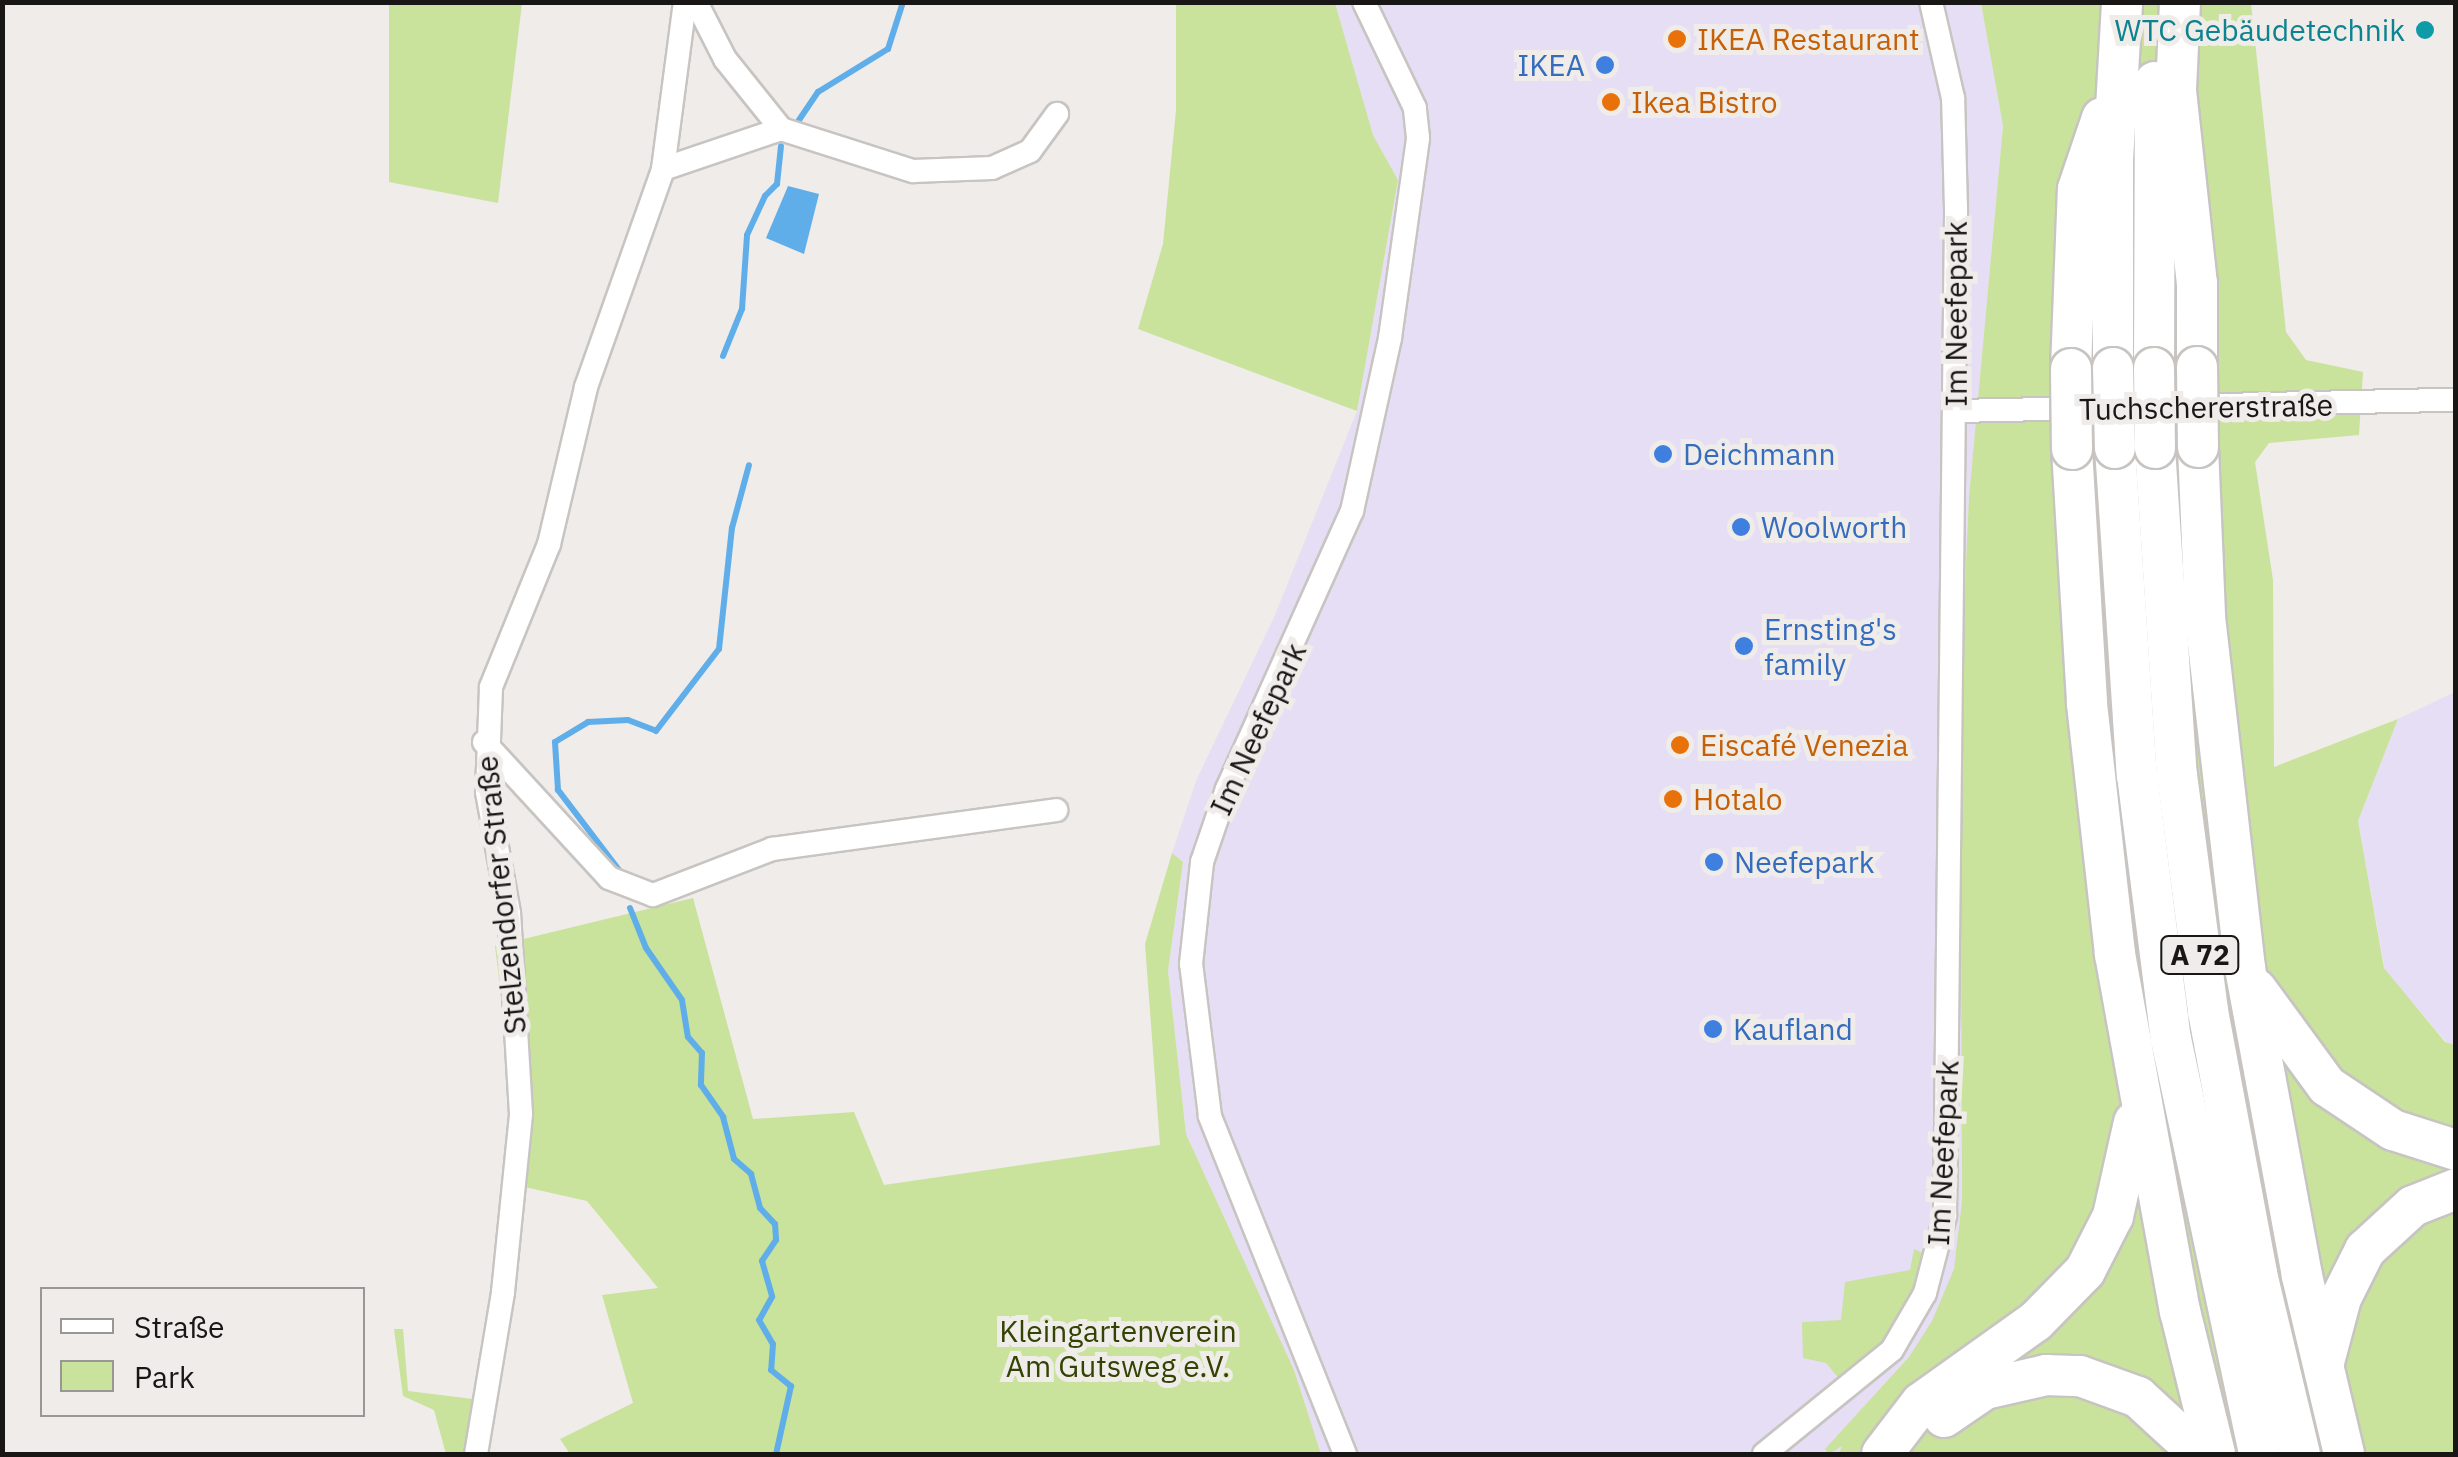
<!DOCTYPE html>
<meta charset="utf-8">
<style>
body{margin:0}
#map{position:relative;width:2458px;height:1457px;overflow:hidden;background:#efece9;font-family:"IBM Plex Sans",sans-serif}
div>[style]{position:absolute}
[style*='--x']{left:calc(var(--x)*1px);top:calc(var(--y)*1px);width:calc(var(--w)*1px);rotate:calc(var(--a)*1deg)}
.commercial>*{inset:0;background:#e6def4}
.green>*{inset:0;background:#c9e29c}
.water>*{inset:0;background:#60aee9}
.stream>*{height:6px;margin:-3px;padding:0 3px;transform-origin:3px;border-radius:3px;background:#60aee9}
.roads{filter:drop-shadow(2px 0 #c7c4c1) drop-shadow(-2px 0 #c7c4c1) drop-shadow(0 2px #c7c4c1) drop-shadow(0 -2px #c7c4c1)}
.street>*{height:22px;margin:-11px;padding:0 11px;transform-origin:11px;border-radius:11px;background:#fff}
.highway>*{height:40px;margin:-20px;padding:0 20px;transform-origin:20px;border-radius:20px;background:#fff}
.bridges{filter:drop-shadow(2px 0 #c7c4c1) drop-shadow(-2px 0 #c7c4c1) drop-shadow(0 2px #c7c4c1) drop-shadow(0 -2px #c7c4c1)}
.highway-bridge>*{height:40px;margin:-20px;padding:0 20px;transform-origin:20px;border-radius:20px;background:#fff}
.dots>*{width:28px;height:28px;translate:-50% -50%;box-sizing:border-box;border:5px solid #efece9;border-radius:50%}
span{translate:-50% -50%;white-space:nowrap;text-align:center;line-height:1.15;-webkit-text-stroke:10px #efece9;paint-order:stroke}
.shield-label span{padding:2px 8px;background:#efece9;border:2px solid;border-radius:8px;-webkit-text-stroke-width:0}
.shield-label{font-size:28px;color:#181716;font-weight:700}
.culture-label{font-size:30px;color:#0d838f}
.right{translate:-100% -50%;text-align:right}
.food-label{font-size:30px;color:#c56008}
.left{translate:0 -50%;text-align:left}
.shop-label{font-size:30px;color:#366cbe}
.street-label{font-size:30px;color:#181716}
.park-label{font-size:30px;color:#324302}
.frame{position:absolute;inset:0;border:5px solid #181716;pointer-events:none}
.legend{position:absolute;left:40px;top:1287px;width:325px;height:130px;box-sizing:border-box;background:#efece9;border:2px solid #999795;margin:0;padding:12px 18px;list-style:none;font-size:30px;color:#181716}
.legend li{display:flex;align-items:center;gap:20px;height:50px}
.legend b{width:50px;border:2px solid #999795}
</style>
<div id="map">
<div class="commercial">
<div style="clip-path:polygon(1335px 3px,1981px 3px,2003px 126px,1969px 497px,1960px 694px,1962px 1201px,1951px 1297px,1936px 1333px,1853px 1426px,1839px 1454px,1321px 1454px,1294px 1370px,1186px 1134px,1168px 971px,1183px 863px,1172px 853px,1196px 781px,1275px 615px,1357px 411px,1398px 180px,1373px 135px)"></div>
<div style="clip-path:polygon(2455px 692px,2455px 1045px,2446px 1042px,2385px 970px,2358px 821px,2398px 719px)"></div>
</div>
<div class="green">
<div style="clip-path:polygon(389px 3px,522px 3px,498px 203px,389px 182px)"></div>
<div style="clip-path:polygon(1176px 3px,1335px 3px,1373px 135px,1398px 180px,1357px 411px,1138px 329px,1163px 244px,1176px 110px)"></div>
<div style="clip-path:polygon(1981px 3px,2251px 3px,2286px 332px,2306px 360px,2363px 372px,2359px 435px,2269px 443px,2255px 462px,2273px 580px,2274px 767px,2398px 719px,2358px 821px,2384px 968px,2445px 1042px,2455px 1045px,2455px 1454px,1839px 1454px,1842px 1446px,1829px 1454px,1825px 1449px,1909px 1357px,1932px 1321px,1954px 1269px,1962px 1201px,1960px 694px,1969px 497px,2003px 126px)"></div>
<div style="clip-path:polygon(1172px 853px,1183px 862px,1168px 971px,1186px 1134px,1294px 1370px,1321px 1454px,570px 1454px,560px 1439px,633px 1403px,602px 1295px,658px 1288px,587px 1201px,503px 1182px,513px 1093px,495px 946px,693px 898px,753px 1119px,854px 1112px,884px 1185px,1160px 1145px,1145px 944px)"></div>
<div style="clip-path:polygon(1914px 1249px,1925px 1254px,1918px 1281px,1884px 1344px,1842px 1382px,1826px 1363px,1803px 1358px,1802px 1322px,1841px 1320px,1845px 1282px,1910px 1270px)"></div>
<div style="clip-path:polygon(394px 1329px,403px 1329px,408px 1391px,481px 1400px,471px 1454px,446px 1454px,434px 1410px,403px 1396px)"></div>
</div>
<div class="water">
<div style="clip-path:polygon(788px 186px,819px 194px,804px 254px,766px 238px)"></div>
</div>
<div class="stream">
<div style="--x:799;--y:120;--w:34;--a:-56"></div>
<div style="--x:818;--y:92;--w:82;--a:-31.6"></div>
<div style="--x:888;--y:49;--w:49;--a:-72.3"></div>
<div style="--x:723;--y:356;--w:51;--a:-68"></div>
<div style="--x:742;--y:309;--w:74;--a:-86.1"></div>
<div style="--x:747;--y:235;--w:43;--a:-65.2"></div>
<div style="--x:765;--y:196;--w:17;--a:-45"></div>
<div style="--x:777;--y:184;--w:38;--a:-84"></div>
<div style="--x:619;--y:870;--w:101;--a:-127.3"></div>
<div style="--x:558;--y:790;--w:48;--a:-93.6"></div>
<div style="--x:555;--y:742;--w:39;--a:-31"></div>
<div style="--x:588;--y:722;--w:40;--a:-2.9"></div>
<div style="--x:628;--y:720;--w:30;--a:21"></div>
<div style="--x:656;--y:731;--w:103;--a:-52.5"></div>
<div style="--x:719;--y:649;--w:122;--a:-83.9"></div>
<div style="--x:732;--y:528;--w:65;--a:-74.9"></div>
<div style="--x:630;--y:908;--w:43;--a:68.2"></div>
<div style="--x:646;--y:948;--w:63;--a:55.3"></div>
<div style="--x:682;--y:1000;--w:37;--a:81"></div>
<div style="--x:688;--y:1037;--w:21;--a:49"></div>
<div style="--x:702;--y:1053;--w:32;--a:92"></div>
<div style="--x:701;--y:1085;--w:39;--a:55"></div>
<div style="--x:723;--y:1117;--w:43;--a:75.3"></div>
<div style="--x:734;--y:1159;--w:23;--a:41"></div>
<div style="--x:751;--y:1174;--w:35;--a:75"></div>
<div style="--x:760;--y:1208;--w:22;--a:47"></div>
<div style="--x:775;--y:1224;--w:16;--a:86"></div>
<div style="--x:776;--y:1240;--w:25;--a:124"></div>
<div style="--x:762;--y:1261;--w:37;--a:74"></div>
<div style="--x:772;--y:1297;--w:26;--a:119"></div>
<div style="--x:759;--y:1320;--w:28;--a:60"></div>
<div style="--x:773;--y:1344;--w:26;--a:94"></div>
<div style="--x:771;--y:1370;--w:26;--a:39"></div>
<div style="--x:791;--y:1386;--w:70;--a:102.4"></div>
</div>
<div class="roads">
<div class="street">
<div style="--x:696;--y:2;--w:64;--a:63"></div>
<div style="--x:725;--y:59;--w:90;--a:51.3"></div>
<div style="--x:781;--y:129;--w:139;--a:17.7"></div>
<div style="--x:913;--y:171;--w:79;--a:-2.2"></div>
<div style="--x:992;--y:168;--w:42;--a:-24.1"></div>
<div style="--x:1030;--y:151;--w:46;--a:-53.9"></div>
<div style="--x:663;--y:169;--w:125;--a:-18.7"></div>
<div style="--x:1957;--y:411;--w:499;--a:-1.3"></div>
<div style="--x:484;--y:742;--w:185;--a:47.4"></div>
<div style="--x:609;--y:878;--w:47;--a:21.1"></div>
<div style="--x:653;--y:895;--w:128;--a:-21.1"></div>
<div style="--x:772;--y:849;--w:287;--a:-7.8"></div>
<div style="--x:476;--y:1454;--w:164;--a:-80.5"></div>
<div style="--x:503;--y:1292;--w:179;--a:-84.2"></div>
<div style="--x:521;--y:1114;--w:201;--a:-93.4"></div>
<div style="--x:509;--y:913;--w:123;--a:-100.3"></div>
<div style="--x:487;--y:792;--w:105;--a:-87.8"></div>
<div style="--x:491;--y:687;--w:154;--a:-67.9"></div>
<div style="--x:549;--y:544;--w:161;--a:-76.7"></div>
<div style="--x:586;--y:387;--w:231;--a:-70.5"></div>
<div style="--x:663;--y:169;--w:168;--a:-82.5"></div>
<div style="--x:1345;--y:1454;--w:364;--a:-111.8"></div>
<div style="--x:1210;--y:1116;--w:153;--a:-97.1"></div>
<div style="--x:1191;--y:964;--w:103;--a:-83.8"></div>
<div style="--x:1202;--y:862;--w:77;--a:-71.1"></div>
<div style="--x:1227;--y:789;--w:305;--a:-65.8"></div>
<div style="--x:1352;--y:511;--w:177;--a:-77.6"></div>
<div style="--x:1390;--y:338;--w:202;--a:-82"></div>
<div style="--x:1418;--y:138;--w:30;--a:-96"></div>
<div style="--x:1415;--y:108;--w:118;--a:-115.7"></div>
<div style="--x:1764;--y:1454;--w:165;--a:-39.1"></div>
<div style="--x:1892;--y:1350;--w:66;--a:-59.9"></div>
<div style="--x:1925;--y:1293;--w:80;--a:-75.4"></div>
<div style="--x:1945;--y:1216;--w:1007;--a:-89.37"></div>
<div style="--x:1956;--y:209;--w:111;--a:-91.5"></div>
<div style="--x:1953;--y:98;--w:98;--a:-102.9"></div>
</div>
<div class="highway">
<div style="--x:2180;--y:2;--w:89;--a:92.6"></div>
<div style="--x:2176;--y:91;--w:193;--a:83.8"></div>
<div style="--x:2197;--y:283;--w:84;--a:90"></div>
<div style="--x:2113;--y:368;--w:208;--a:-90"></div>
<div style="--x:2113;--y:160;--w:158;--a:-86.7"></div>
<div style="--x:2154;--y:368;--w:286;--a:-89.8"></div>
<div style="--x:2071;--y:369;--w:180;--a:-87.8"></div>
<div style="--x:2078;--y:189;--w:75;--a:-71.3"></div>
<div style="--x:2198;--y:447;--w:170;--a:87.6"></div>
<div style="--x:2205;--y:617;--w:353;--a:83.5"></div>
<div style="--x:2245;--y:968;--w:313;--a:79.5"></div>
<div style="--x:2302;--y:1276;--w:183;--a:76.7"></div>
<div style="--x:2115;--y:448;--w:328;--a:86.2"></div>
<div style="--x:2137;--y:775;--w:266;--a:82.7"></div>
<div style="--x:2171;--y:1039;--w:424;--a:78"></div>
<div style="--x:2155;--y:448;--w:328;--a:86.2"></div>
<div style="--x:2177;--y:775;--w:238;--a:82.5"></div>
<div style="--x:2208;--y:1011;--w:268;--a:79.4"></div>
<div style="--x:2257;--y:1274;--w:185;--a:76.6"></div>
<div style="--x:2072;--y:449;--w:255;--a:86.6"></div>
<div style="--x:2087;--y:704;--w:252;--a:83.6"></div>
<div style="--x:2115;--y:954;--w:363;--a:79.7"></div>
<div style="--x:2180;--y:1311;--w:147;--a:76.2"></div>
<div style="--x:2256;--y:989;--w:120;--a:53.8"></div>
<div style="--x:2327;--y:1086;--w:79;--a:33.7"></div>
<div style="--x:2393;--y:1130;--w:66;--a:17.6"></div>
<div style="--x:2324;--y:1362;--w:66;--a:-75.1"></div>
<div style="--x:2341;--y:1298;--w:54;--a:-63.4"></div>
<div style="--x:2365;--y:1250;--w:65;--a:-42.5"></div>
<div style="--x:2413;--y:1206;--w:46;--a:-21.6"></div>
<div style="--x:1944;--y:1417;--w:50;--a:-34.3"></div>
<div style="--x:1985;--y:1389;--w:63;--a:-12.9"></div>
<div style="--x:2046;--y:1375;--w:34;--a:2"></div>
<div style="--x:2080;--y:1376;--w:62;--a:19.9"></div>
<div style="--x:2138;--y:1397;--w:84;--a:42.6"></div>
<div style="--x:1882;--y:1454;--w:64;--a:-52.6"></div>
<div style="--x:1921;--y:1403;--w:141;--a:-35.5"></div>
<div style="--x:2036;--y:1321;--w:70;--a:-45.6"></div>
<div style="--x:2085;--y:1271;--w:62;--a:-63"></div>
<div style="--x:2113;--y:1216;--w:96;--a:-77.4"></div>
</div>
</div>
<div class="bridges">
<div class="highway-bridge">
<div style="--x:2197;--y:367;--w:80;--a:89.3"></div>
<div style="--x:2113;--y:368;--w:80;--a:88.6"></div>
<div style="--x:2154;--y:368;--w:80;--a:89.3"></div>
<div style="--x:2071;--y:369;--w:80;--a:89.3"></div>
</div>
</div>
<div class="dots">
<div style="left:2425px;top:30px;background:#0f9aa8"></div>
<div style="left:1677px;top:39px;background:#e8710a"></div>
<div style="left:1605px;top:65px;background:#3f7fe0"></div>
<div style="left:1611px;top:102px;background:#e8710a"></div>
<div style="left:1663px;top:454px;background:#3f7fe0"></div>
<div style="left:1741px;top:527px;background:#3f7fe0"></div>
<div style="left:1744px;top:646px;background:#3f7fe0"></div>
<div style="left:1680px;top:745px;background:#e8710a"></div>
<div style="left:1673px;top:799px;background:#e8710a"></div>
<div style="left:1714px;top:862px;background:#3f7fe0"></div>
<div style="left:1713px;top:1029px;background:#3f7fe0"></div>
</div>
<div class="shield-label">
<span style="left:2200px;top:955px">A 72</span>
</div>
<div class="culture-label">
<span class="right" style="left:2405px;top:30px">WTC Gebäudetechnik</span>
</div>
<div class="food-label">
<span class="left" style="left:1697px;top:39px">IKEA Restaurant</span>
<span class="left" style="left:1631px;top:102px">Ikea Bistro</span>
<span class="left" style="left:1700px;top:745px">Eiscafé Venezia</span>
<span class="left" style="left:1693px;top:799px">Hotalo</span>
</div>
<div class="shop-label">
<span class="right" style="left:1585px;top:65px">IKEA</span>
<span class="left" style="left:1683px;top:454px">Deichmann</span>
<span class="left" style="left:1761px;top:527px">Woolworth</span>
<span class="left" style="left:1764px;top:646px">Ernsting's<br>family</span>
<span class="left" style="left:1734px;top:862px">Neefepark</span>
<span class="left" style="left:1733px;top:1029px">Kaufland</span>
</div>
<div class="street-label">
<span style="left:1956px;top:314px;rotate:-90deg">Im Neefepark</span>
<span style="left:2206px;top:407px;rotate:-1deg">Tuchschererstraße</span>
<span style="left:1258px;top:729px;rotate:-65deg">Im Neefepark</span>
<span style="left:501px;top:895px;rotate:-96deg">Stelzendorfer Straße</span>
<span style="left:1943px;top:1153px;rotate:-87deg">Im Neefepark</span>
</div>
<div class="park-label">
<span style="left:1118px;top:1348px">Kleingartenverein<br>Am Gutsweg e.V.</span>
</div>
<div class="frame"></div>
<ul class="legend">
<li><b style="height:12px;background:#fff"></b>Straße</li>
<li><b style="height:28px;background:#c9e29c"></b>Park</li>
</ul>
</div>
